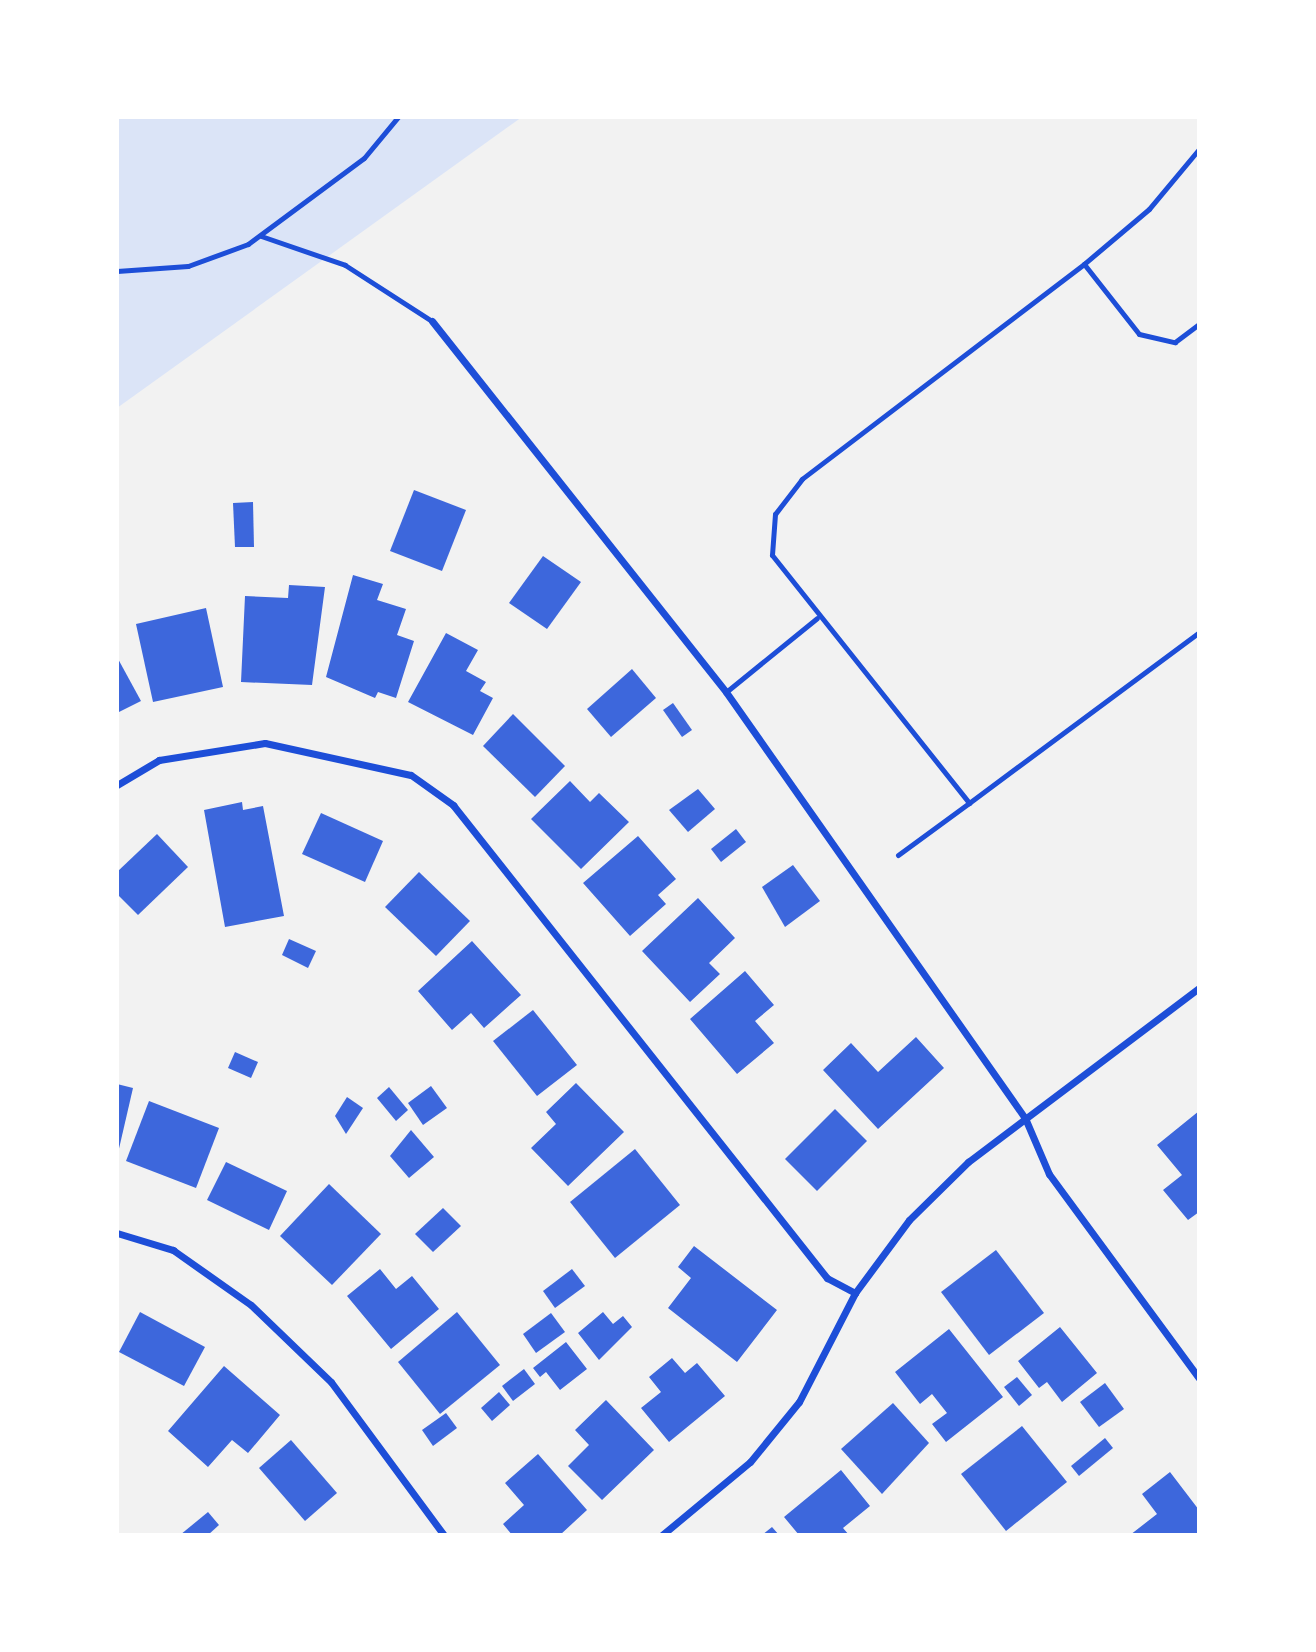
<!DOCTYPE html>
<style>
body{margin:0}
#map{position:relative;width:1316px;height:1652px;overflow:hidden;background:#f2f2f2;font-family:"Space Grotesk",sans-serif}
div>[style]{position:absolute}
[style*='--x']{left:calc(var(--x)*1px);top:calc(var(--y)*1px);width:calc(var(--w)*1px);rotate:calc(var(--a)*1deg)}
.green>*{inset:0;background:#dbe4f7}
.building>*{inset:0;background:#3d67dc}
.service>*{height:5px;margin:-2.5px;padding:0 2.5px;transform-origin:2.5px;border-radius:2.5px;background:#1d4ed8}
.minor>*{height:7px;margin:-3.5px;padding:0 3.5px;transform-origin:3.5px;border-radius:3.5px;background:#1d4ed8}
span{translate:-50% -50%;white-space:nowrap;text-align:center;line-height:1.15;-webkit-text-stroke:6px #fff;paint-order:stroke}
.frame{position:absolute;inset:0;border:119px solid #fff;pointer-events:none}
</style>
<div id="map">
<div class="green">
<div style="clip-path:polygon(117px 117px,522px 117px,117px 408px)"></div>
</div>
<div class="building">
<div style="clip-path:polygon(414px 490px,466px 510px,442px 571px,390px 551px)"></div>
<div style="clip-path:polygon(253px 502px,254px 547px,235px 547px,233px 503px)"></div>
<div style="clip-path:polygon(543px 556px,581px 582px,547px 629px,509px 603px)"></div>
<div style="clip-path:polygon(353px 575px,383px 584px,377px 600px,406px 609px,397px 635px,414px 641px,396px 698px,378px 692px,375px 698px,326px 677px)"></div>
<div style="clip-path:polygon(289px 585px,325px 587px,312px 685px,241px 682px,245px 596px,288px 598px)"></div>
<div style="clip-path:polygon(206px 608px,223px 687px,153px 702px,136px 624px)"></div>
<div style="clip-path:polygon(446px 633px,478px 650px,466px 671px,486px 682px,480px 691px,493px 698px,473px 735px,408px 702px)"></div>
<div style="clip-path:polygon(117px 657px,141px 701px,117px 713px)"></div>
<div style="clip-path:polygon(632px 669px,656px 698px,611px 737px,587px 709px)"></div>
<div style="clip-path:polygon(673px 703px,692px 730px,682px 737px,663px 710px)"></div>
<div style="clip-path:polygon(513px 714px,565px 766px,535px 797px,483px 746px)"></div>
<div style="clip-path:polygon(570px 781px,590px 802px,599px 793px,629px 822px,581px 869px,531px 819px)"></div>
<div style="clip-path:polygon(698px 789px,715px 809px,688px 832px,669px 810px)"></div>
<div style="clip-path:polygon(242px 802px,243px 810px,263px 806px,284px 916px,225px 927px,204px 810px)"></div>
<div style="clip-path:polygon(321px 813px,383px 841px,365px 882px,302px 854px)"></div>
<div style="clip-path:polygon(736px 829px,746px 842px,721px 862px,711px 849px)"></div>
<div style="clip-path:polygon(157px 834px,188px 867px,138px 915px,117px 894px,117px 872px)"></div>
<div style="clip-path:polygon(638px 836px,676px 879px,658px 895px,666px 904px,630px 936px,583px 883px)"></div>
<div style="clip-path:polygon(793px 865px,820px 901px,785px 927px,762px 887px)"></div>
<div style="clip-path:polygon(419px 872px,470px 921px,436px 956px,385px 907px)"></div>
<div style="clip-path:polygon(698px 898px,735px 938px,709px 963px,720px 974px,690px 1002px,642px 951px)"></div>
<div style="clip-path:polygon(289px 939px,316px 951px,308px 968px,282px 955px)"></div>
<div style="clip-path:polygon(472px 941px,521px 995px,484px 1028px,471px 1013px,452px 1030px,418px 991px)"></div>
<div style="clip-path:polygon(745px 971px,774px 1005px,755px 1021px,774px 1043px,737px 1074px,690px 1019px)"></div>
<div style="clip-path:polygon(533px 1010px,577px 1065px,537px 1096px,493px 1041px)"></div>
<div style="clip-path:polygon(916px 1037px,944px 1068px,878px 1129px,823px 1070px,851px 1043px,878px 1072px)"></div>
<div style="clip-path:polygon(235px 1052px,258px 1062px,251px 1078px,228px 1068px)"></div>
<div style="clip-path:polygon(576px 1083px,624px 1132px,568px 1186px,531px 1148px,556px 1124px,546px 1112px)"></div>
<div style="clip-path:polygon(117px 1084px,133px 1088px,118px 1153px,117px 1153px)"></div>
<div style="clip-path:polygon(431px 1086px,447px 1108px,423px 1125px,408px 1103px)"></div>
<div style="clip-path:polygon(389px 1087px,408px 1110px,396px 1121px,377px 1098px)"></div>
<div style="clip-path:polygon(347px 1097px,363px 1108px,346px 1134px,335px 1116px)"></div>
<div style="clip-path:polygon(149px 1101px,219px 1128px,196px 1188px,126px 1161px)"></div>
<div style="clip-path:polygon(835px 1109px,867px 1141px,817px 1191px,785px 1159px)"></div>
<div style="clip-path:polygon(1199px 1111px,1199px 1212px,1188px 1220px,1163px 1190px,1182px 1175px,1157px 1145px)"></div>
<div style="clip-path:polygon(411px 1130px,434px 1157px,409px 1178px,390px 1156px)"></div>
<div style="clip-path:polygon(635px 1149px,680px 1205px,615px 1258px,570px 1202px)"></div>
<div style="clip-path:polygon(226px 1162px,287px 1191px,269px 1230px,207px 1200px)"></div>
<div style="clip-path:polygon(329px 1184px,381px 1234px,332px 1285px,280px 1236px)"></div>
<div style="clip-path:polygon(443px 1208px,461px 1226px,433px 1252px,415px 1234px)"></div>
<div style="clip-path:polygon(694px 1246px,777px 1310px,737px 1362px,668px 1308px,691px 1278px,678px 1267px)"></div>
<div style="clip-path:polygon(996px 1250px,1044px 1313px,989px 1355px,941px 1292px)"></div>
<div style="clip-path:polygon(380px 1269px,396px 1289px,412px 1276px,439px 1309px,391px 1349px,347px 1296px)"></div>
<div style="clip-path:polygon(572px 1269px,585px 1286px,555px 1308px,543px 1291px)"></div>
<div style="clip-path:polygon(140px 1312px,205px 1347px,184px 1386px,119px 1352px)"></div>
<div style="clip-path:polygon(457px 1312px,500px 1365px,440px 1414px,398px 1362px)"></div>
<div style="clip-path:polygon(603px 1312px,613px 1324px,623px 1316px,632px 1327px,599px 1360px,578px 1333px)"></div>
<div style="clip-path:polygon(551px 1313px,565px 1332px,536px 1353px,523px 1334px)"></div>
<div style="clip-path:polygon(1060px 1327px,1097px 1373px,1062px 1402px,1047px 1382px,1039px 1388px,1018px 1361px)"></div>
<div style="clip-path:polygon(949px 1329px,1003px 1397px,946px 1442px,932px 1424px,947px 1413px,932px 1394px,920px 1404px,895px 1372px)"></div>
<div style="clip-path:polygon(566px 1342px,587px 1369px,560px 1390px,546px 1372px,540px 1377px,533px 1368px)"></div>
<div style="clip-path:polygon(672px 1358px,685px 1373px,697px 1363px,725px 1396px,669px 1442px,641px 1408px,661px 1392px,649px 1377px)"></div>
<div style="clip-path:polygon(224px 1366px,280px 1415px,248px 1453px,232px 1440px,208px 1467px,168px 1431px)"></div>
<div style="clip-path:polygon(524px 1369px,535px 1384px,513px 1401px,502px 1386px)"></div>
<div style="clip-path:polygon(1017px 1377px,1032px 1395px,1019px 1406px,1004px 1387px)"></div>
<div style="clip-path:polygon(1105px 1383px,1124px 1409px,1099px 1427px,1080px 1402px)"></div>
<div style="clip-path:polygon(499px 1392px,510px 1405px,492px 1421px,481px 1408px)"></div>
<div style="clip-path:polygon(606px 1400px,654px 1450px,602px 1500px,568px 1466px,589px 1445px,575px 1430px)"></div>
<div style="clip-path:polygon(893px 1403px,929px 1443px,882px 1494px,841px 1449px)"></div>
<div style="clip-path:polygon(446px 1413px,457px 1428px,433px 1446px,422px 1430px)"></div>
<div style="clip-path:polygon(1022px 1426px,1067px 1482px,1006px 1531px,961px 1474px)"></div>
<div style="clip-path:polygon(1105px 1438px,1113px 1448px,1079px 1476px,1071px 1466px)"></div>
<div style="clip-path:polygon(291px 1440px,337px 1493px,305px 1521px,259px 1468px)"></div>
<div style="clip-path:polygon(538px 1454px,587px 1510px,560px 1535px,512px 1535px,503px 1524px,524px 1505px,505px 1483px)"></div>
<div style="clip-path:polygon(841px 1470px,870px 1506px,843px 1528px,849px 1535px,799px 1535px,784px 1517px)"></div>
<div style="clip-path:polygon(1170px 1472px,1199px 1510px,1199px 1535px,1130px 1535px,1157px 1514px,1142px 1494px)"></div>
<div style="clip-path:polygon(208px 1512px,219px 1525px,208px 1535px,180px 1535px)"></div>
<div style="clip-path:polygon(772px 1527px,779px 1535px,762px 1535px)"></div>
</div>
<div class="service">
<div style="--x:1199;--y:149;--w:78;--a:129.8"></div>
<div style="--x:1149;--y:209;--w:85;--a:139.8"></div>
<div style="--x:1084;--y:264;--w:355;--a:142.7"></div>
<div style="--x:802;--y:479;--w:44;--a:127.6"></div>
<div style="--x:775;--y:514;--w:41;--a:94.2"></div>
<div style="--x:772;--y:555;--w:317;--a:51.5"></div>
<div style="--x:969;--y:803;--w:287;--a:-36.6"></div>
<div style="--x:261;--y:236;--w:89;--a:19"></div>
<div style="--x:345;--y:265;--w:103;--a:32.8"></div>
<div style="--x:1084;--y:264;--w:89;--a:51.8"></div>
<div style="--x:1139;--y:334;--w:37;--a:13"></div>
<div style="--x:1175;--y:342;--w:30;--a:-37"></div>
<div style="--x:117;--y:271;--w:71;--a:-4"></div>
<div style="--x:188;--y:266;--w:64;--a:-20.1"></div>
<div style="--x:248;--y:244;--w:144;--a:-36.6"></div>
<div style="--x:364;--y:158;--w:53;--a:-50.3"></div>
<div style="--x:726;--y:692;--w:117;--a:-39.1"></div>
<div style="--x:898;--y:855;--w:88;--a:-36.2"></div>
</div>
<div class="minor">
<div style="--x:432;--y:321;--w:473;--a:51.6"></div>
<div style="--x:726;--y:692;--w:520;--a:54.94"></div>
<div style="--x:1025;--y:1118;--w:61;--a:66.8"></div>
<div style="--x:1049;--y:1174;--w:253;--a:53.7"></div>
<div style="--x:117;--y:785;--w:49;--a:-30.8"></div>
<div style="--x:159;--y:760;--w:107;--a:-9.1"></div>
<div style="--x:265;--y:743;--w:149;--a:12.4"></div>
<div style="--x:411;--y:775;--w:52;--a:35.5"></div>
<div style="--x:453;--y:805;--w:603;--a:51.67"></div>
<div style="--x:827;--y:1278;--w:32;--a:28"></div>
<div style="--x:117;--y:1233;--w:59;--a:16.9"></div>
<div style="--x:173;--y:1250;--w:95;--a:35.2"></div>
<div style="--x:251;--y:1305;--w:111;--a:43.9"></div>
<div style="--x:331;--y:1382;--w:190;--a:53.6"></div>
<div style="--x:662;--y:1535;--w:114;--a:-39.7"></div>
<div style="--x:750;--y:1462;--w:77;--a:-50.8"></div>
<div style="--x:799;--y:1402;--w:123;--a:-62.8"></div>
<div style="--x:855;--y:1293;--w:91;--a:-53.5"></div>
<div style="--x:909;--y:1220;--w:83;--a:-44.5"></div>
<div style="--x:968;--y:1162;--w:289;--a:-37"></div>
</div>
<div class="frame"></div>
</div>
